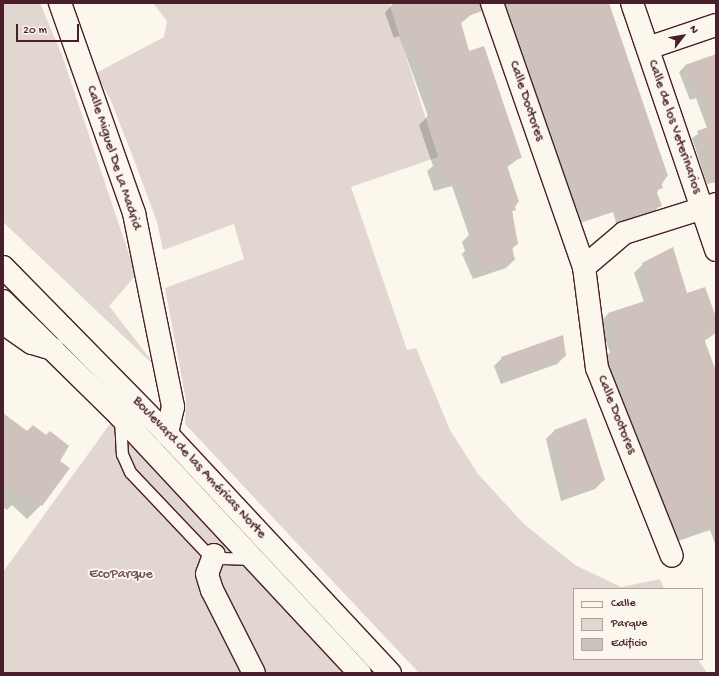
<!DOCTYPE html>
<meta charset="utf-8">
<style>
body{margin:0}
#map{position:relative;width:719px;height:676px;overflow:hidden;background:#fbf7ec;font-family:"Gochi Hand",sans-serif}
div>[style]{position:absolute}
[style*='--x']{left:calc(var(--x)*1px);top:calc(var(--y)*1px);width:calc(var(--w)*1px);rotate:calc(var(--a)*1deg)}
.green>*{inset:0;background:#e2d7d0}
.shadow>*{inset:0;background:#0003}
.building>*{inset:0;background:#cfc2bc}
.roads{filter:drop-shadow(1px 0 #4a1f2b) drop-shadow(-1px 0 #4a1f2b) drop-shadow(0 1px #4a1f2b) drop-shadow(0 -1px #4a1f2b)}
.lane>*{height:11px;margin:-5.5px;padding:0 5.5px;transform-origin:5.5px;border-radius:5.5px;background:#fbf7ec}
.street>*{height:22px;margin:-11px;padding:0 11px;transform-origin:11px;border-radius:11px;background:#fbf7ec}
.secondary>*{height:22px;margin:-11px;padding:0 11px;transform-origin:11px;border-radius:11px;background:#fbf7ec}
.primary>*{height:22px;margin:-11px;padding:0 11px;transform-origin:11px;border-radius:11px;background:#fbf7ec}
span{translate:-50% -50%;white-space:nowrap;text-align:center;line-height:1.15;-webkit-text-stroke:4px #fbf7ec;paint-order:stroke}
.street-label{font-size:14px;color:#4a1f2b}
.park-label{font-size:14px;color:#704d54}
.frame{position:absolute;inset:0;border:4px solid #4a1f2b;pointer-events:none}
.legend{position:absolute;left:573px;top:588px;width:130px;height:72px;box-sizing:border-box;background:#fbf7ec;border:1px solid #b4a19f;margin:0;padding:5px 7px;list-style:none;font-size:12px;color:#4a1f2b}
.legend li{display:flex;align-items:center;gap:8px;height:20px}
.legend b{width:20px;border:1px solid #b4a19f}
.north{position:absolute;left:663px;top:16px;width:40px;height:40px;-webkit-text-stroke:3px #fbf7ec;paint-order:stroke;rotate:59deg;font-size:11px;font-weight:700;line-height:16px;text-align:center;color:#4a1f2b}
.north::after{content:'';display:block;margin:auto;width:14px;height:18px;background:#4a1f2b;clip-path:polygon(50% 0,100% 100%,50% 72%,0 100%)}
.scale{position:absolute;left:16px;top:24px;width:63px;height:18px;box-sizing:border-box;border:2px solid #4a1f2b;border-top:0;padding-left:5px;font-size:12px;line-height:14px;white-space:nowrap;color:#4a1f2b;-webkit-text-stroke:3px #fbf7ec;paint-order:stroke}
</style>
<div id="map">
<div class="green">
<div style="clip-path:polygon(3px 3px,40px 3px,62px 55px,136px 275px,109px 306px,159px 370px,3px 222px)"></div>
<div style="clip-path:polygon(153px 3px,389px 3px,438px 157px,351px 187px,407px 350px,416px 348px,450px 430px,478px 474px,524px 524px,575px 565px,621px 587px,660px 579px,664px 589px,574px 589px,574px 659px,698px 659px,707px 673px,419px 673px,185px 424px,186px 400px,165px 288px,244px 259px,234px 224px,163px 250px,157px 222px,134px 160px,111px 101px,96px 73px,164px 37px,167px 21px)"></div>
<div style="clip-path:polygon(112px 421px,345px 673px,3px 673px,3px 572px)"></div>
</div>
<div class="shadow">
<div style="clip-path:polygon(393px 3px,468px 3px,472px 14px,460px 24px,469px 52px,521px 157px,507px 167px,518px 202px,512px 212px,517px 244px,511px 250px,514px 260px,506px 268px,473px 279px,462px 254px,465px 251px,462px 242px,469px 235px,452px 186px,434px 191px,427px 171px,433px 166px,419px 125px,428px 116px,399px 36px,394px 38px,385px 13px)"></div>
<div style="clip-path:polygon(499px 3px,608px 3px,667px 176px,656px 194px,660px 205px,653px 213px,617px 226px,613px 212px,577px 224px)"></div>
<div style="clip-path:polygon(716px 55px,716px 182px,707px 184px,692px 138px,707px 128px,696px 98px,690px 100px,679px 72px,685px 66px)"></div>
<div style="clip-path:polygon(643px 264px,716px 321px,716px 333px,704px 341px,716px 374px,716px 547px,710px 530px,672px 543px,603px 363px,610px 352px,599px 323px,608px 314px,644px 302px,634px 273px)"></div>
<div style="clip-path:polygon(565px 356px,557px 364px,501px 384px,494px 366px,502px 358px)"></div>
<div style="clip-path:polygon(3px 415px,58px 461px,41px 505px,27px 519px,12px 505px,7px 510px,3px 507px)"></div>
<div style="clip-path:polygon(586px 420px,604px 480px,595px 489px,561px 501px,546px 439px,554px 431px)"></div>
</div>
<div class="building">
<div style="clip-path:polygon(393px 3px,480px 3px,482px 11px,460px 19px,469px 51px,484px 46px,522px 158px,506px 162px,519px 202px,514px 204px,516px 210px,512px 211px,518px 244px,512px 247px,515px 260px,482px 271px,470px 244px,474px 243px,470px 233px,478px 230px,460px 178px,443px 183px,435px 162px,442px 160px,427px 115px,437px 112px,408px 28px,402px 30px)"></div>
<div style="clip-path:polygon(509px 3px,609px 3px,668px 176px,660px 179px,663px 188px,656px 190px,662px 206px,625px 218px,620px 205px,584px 217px)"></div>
<div style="clip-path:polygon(716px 54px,716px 178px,713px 178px,697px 131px,714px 125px,702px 93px,696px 95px,685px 65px)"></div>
<div style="clip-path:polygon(673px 247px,687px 293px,705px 287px,716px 317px,716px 332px,703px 336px,716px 371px,716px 499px,705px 502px,713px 524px,681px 535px,677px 524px,673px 525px,630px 412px,633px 411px,611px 353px,619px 344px,608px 313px,654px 298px,642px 263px)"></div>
<div style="clip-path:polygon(563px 335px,566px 356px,508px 376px,501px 357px)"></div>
<div style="clip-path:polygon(3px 413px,27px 431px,33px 425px,46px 435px,50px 431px,69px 446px,60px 461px,70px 468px,42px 506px,26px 491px,23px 496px,3px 488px)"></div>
<div style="clip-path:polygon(586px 418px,605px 480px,569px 493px,554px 430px)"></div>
</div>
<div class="roads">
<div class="lane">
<div style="--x:120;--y:418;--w:36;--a:87"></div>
<div style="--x:122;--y:454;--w:20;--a:66"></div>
<div style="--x:130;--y:472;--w:108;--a:46.5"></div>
<div style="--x:204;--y:550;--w:21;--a:23"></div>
<div style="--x:223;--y:558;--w:29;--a:2"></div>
</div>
<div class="street">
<div style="--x:60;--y:3;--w:223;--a:70.6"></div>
<div style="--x:134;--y:213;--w:198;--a:78.6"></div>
<div style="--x:173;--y:407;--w:28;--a:103"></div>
<div style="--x:492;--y:3;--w:280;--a:70.8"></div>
<div style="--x:584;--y:267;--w:102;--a:82.7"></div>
<div style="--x:597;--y:368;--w:202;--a:68.3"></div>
<div style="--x:632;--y:3;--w:261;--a:71.2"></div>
<div style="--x:648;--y:48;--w:72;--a:-18.7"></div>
<div style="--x:584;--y:267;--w:52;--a:-40.4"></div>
<div style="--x:624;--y:233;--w:96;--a:-17.5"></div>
<div style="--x:214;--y:555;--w:20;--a:110"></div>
<div style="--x:207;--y:574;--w:17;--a:73"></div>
<div style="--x:212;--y:590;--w:93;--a:63.2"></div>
</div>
<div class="secondary">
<div style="--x:3;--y:323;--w:35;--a:35"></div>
<div style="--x:32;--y:343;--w:22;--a:16"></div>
</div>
<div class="primary">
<div style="--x:3;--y:267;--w:234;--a:45.5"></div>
<div style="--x:167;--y:434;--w:327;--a:47"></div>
<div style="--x:3;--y:301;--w:164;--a:44.5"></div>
<div style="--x:120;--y:416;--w:352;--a:47"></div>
</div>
</div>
<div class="street-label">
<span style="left:526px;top:101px;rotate:71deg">Calle Doctores</span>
<span style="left:674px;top:127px;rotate:71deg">Calle de los Veterinarios</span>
<span style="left:113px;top:158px;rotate:72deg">Calle Miguel De La Madrid</span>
<span style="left:616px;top:415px;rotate:68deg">Calle Doctores</span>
<span style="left:199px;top:468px;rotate:47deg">Boulevard de las Américas Norte</span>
</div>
<div class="park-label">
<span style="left:121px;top:575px">EcoParque</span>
</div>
<div class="frame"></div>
<ul class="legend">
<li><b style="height:5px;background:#fbf7ec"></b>Calle</li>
<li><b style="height:11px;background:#e2d7d0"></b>Parque</li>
<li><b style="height:11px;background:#cfc2bc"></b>Edificio</li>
</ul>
<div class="north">N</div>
<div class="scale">20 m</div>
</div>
